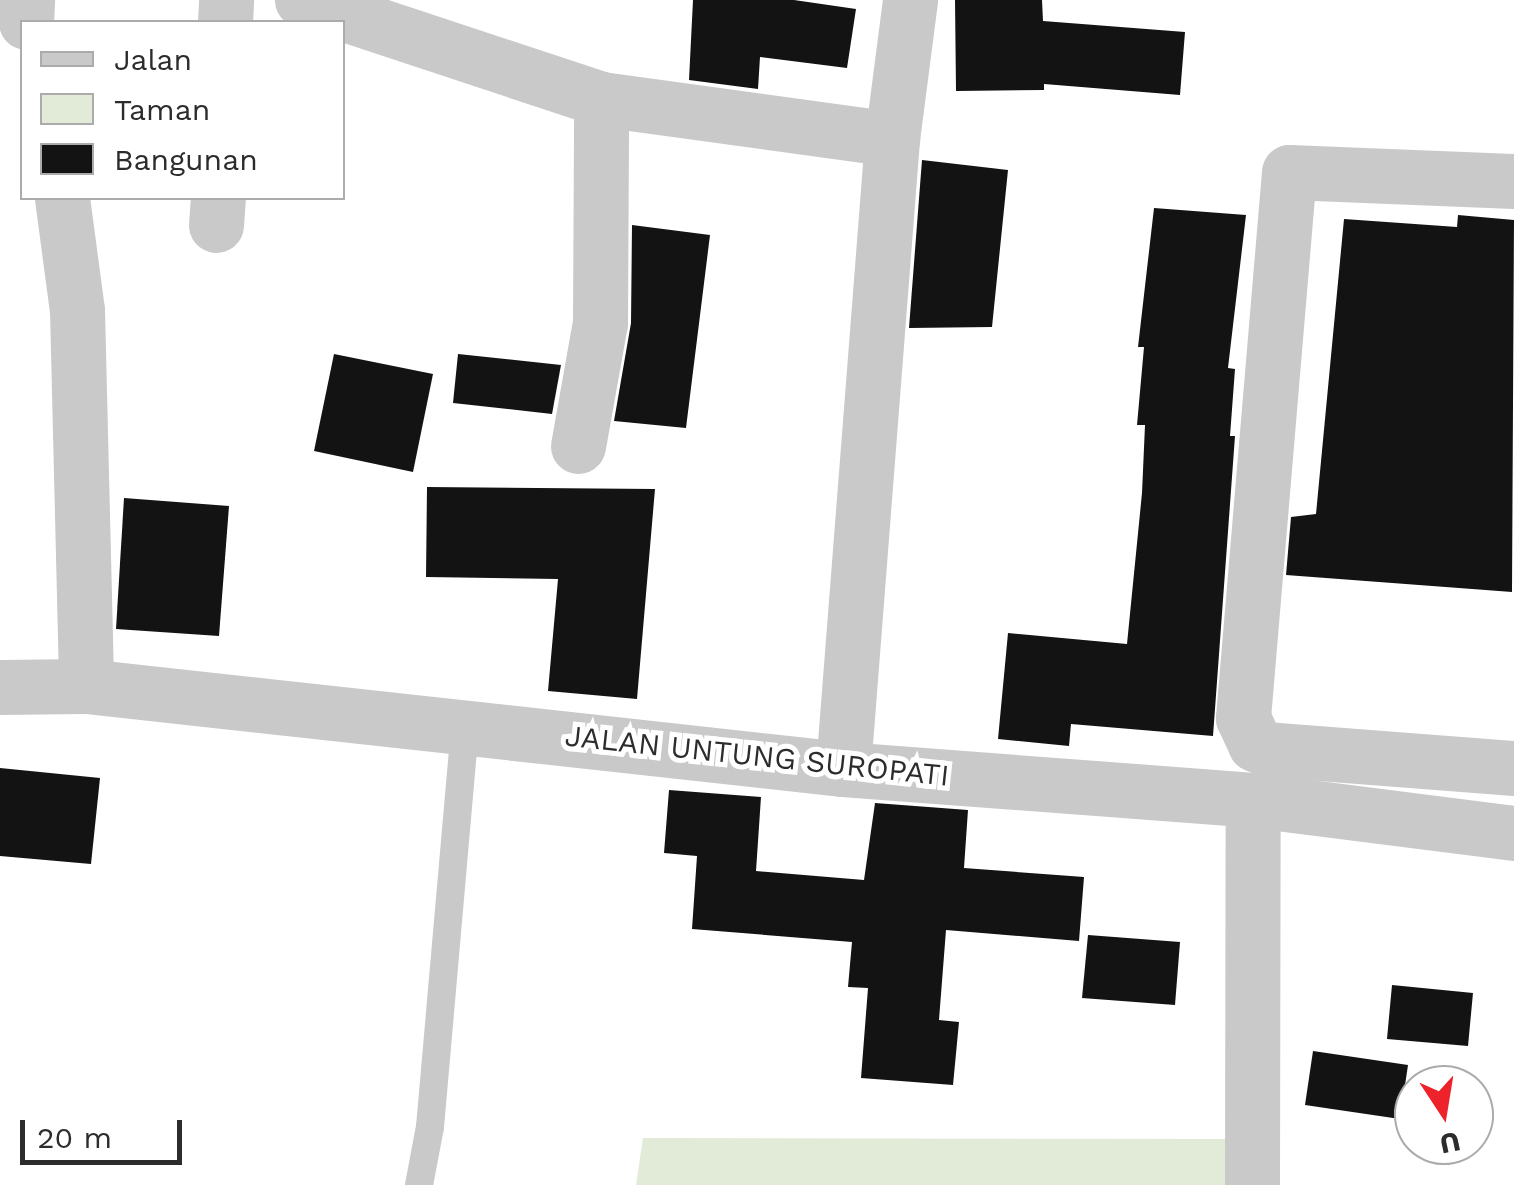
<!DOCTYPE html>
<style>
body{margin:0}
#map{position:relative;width:1514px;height:1185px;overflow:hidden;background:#fff;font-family:"Work Sans",sans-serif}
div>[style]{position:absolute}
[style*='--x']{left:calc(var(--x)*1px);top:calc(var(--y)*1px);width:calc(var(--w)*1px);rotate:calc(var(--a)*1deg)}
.green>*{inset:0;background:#e1ebd7}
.building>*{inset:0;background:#131313}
.service>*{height:28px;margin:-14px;padding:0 14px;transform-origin:14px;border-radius:14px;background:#c9c9c9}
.minor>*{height:55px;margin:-27.5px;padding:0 27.5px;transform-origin:27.5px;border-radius:27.5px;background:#c9c9c9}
span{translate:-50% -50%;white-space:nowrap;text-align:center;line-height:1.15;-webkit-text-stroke:10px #fff;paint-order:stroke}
.street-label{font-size:30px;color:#2c2c2c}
.legend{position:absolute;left:20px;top:20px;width:325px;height:180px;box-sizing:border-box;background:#fff;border:2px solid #ababab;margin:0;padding:12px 18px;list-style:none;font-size:30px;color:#2c2c2c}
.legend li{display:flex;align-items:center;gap:20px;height:50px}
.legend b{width:50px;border:2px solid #ababab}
.north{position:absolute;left:1394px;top:1065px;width:100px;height:100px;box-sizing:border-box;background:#fff;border:2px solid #ababab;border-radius:50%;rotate:168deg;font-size:28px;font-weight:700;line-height:40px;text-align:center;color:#2c2c2c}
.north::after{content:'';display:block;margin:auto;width:35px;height:45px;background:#ee222a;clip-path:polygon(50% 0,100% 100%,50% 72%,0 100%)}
.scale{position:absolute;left:20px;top:1120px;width:162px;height:45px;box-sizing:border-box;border:5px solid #2c2c2c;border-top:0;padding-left:12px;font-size:30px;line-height:35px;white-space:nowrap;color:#2c2c2c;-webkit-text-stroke:8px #fff;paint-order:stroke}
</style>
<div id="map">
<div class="green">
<div style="clip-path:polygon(643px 1138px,1232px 1139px,1229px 1185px,636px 1185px)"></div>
</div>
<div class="building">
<div style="clip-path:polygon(693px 0,794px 0,856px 9px,847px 68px,760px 57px,758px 89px,689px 80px)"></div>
<div style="clip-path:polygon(955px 0,1042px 0,1043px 21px,1185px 32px,1180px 95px,1044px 84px,1044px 90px,956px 91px)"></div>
<div style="clip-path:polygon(922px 160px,1008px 170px,992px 327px,909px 328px)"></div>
<div style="clip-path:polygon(1154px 208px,1246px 215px,1228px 368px,1235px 369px,1230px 436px,1235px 436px,1213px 736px,1071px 724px,1069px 746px,998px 739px,1008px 633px,1127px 644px,1142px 493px,1145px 425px,1137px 425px,1144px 347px,1138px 347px)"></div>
<div style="clip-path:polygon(1458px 215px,1514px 220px,1512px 592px,1286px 575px,1291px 517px,1316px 514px,1344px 219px,1457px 227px)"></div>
<div style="clip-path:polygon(632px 225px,710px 235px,686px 428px,614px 421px,631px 323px)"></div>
<div style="clip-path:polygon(334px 354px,433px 374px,413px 472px,314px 451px)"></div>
<div style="clip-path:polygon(458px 354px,561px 365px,552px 414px,453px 403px)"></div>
<div style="clip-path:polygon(427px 487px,655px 489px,637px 699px,548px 691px,558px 579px,426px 577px)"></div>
<div style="clip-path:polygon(124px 498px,229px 506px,219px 636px,116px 629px)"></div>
<div style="clip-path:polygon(0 768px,100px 778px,91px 864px,0 856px)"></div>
<div style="clip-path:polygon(669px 790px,761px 797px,756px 871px,864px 880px,875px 803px,968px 810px,964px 868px,1084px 877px,1079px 941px,946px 930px,939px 1020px,959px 1022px,953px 1085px,861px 1078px,868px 988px,848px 987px,852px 942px,692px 929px,697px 856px,664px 853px)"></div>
<div style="clip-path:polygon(1088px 935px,1180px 942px,1175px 1005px,1082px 998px)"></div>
<div style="clip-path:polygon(1392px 985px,1473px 993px,1468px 1046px,1387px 1039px)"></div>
<div style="clip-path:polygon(1313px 1051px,1408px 1065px,1400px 1119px,1305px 1105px)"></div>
</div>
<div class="service">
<div style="--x:419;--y:1185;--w:59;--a:-79.3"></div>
<div style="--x:430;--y:1127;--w:406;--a:-85"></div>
</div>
<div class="minor">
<div style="--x:302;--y:0;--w:315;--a:18.3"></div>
<div style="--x:601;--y:99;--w:294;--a:7.8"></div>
<div style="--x:892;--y:139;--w:632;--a:94.45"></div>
<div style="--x:26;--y:22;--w:22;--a:-87"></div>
<div style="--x:225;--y:22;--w:22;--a:-87"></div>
<div style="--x:892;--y:139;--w:140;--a:-82.6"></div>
<div style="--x:1514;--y:181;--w:225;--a:-177.7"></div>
<div style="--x:1289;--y:172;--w:548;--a:94.82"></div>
<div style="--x:1243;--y:718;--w:29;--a:65"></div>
<div style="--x:1255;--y:744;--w:12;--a:24"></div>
<div style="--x:1266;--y:749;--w:249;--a:4.4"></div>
<div style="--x:62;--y:198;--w:113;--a:82.4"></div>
<div style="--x:77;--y:310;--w:376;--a:88.6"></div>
<div style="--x:216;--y:225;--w:27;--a:-86"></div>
<div style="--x:578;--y:446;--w:125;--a:-79.9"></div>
<div style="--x:600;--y:323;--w:224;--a:-89.7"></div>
<div style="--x:0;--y:687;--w:86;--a:-0.7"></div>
<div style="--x:86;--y:686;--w:762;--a:6.26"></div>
<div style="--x:843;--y:769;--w:411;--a:4.3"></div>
<div style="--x:1253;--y:800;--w:263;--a:7.2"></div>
<div style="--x:1252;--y:1185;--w:385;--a:-89.9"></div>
</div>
<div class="street-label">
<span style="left:757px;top:756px;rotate:6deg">JALAN UNTUNG SUROPATI</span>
</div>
<ul class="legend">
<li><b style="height:12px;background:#c9c9c9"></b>Jalan</li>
<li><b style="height:28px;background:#e1ebd7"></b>Taman</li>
<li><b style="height:28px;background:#131313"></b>Bangunan</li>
</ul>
<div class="north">U</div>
<div class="scale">20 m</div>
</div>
